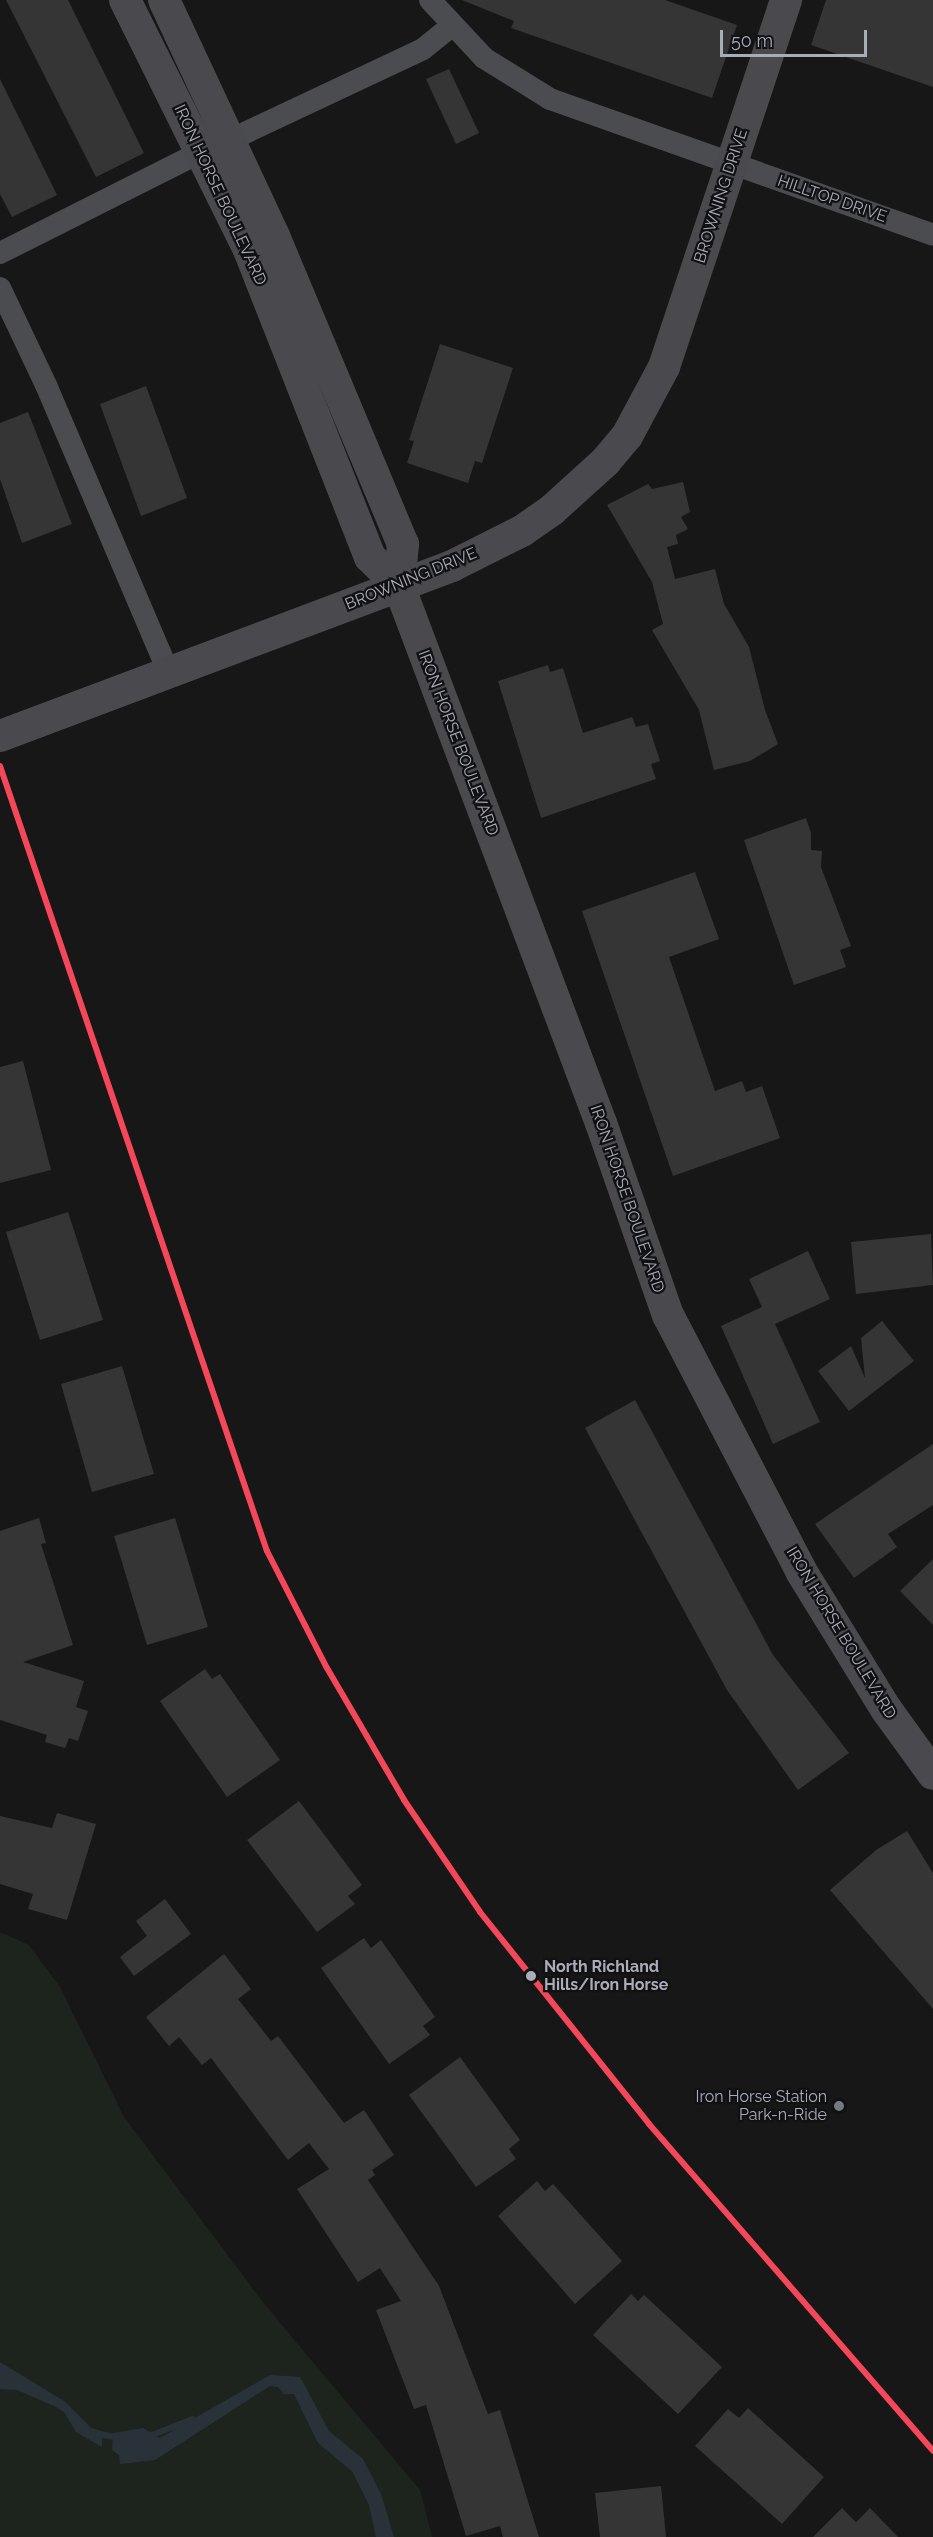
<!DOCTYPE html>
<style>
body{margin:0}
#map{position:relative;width:933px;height:2537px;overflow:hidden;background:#171717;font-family:Raleway,sans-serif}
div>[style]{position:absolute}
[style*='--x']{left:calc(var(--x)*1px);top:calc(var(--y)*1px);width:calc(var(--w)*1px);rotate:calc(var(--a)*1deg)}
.green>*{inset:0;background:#1d241e}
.water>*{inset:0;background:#2a3239}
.stream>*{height:6px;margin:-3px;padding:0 3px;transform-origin:3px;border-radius:3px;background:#2a3239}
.building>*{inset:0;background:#353536}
.street>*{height:22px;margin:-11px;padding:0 11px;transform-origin:11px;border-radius:11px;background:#4b4c50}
.secondary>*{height:32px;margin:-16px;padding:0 16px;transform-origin:16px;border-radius:16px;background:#4a4a4e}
.rail-1>*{height:6px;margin:-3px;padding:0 3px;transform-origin:3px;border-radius:3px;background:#f44759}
.dots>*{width:16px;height:16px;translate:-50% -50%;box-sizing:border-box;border:3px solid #111113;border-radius:50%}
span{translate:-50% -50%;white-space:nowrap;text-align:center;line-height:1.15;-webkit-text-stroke:4.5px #111113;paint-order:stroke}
.street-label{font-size:16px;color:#a8adb8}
.stop-label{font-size:16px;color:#a8adb8;font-weight:700}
.left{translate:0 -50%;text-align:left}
.poi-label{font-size:16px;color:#a8adb8}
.right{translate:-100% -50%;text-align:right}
.scale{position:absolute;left:720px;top:30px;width:147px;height:27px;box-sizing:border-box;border:3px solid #a8adb8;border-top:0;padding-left:8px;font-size:18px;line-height:21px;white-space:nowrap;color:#a8adb8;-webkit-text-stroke:4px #111113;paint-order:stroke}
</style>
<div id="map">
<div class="green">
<div style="clip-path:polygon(0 1932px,29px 1945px,60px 1987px,124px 2117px,265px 2305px,420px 2490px,432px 2537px,0 2537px)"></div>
</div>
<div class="water">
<div style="clip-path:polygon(0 2362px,64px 2401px,91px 2428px,102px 2431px,102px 2447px,76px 2432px,64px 2412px,54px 2406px,17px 2390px,0 2389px)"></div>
<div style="clip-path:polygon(270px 2375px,300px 2377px,329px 2431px,363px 2459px,381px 2494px,394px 2537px,376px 2537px,369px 2505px,352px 2471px,318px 2443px,294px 2394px,284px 2394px,278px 2387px,270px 2386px,155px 2460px,120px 2464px,119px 2455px,112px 2450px,113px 2433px,143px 2428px,160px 2438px)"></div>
</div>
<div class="stream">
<div style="--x:94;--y:2433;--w:25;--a:11"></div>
<div style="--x:147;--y:2437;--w:49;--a:-21.4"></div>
</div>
<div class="building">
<div style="clip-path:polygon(6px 0,68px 0,144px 153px,96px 177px)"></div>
<div style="clip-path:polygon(462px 0,665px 0,737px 25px,712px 98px,511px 28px,514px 21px)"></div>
<div style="clip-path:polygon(826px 0,933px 0,933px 87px,811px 45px)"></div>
<div style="clip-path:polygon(449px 69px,479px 133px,456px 144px,426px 79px)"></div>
<div style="clip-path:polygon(0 79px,57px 195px,12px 217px,0 194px)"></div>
<div style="clip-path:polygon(440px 344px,513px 368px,482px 463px,475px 461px,468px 483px,407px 463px,414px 441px,409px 440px)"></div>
<div style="clip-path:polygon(146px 386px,187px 498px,141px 516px,100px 404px)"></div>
<div style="clip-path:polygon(28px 412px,72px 524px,22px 543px,0 479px,0 423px)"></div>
<div style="clip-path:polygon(683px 482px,690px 512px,681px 517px,688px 529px,676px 535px,678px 544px,667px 547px,675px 579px,715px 569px,724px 604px,749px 647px,765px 710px,778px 744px,750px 761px,714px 770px,699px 710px,652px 630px,663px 624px,652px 582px,607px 505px,648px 484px,652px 489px)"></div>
<div style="clip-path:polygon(548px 665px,550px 672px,563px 668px,583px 733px,632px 717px,636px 727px,648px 724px,660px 761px,651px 764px,656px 779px,541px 818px,498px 681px)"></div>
<div style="clip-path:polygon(806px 818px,811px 833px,811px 850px,822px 851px,821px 867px,851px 946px,840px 950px,846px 967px,794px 985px,744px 840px)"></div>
<div style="clip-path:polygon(695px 872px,719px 939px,669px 957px,715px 1091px,742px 1081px,746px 1092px,762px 1086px,780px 1138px,673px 1176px,582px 911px)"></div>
<div style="clip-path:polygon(23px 1061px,51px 1170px,0 1183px,0 1067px)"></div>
<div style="clip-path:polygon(68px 1212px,103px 1320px,40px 1340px,6px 1232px)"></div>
<div style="clip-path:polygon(931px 1234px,933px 1285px,856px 1294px,851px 1242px)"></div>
<div style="clip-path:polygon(808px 1251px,830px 1299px,775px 1324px,820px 1422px,773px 1444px,721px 1326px,762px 1307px,749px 1279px)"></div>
<div style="clip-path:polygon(882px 1321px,914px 1361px,849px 1411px,818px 1371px,851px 1346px,865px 1378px,861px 1338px)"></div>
<div style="clip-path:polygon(122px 1366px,154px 1474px,92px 1492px,61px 1384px)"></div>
<div style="clip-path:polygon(635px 1400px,773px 1655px,849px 1753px,798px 1790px,727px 1690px,585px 1428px)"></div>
<div style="clip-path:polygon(933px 1444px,933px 1505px,888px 1534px,897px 1547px,854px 1578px,815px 1524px)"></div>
<div style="clip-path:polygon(39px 1518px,46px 1543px,41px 1544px,73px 1645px,23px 1662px,84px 1681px,76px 1707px,88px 1711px,78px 1741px,69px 1738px,65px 1748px,45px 1742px,47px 1735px,0 1720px,0 1531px)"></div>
<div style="clip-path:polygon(175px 1518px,208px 1627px,147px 1645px,114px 1536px)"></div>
<div style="clip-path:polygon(933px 1559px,933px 1625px,900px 1591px)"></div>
<div style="clip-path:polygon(205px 1669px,212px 1679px,220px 1674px,280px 1760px,227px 1797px,160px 1701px)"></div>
<div style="clip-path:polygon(299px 1801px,362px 1885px,348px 1896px,355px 1904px,317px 1932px,247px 1840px)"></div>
<div style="clip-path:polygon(57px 1813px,96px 1824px,67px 1920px,28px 1909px,33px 1894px,0 1884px,0 1816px,52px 1828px)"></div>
<div style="clip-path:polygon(907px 1831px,933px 1873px,933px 2009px,830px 1890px,876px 1850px)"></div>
<div style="clip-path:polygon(165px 1899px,191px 1934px,134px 1976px,120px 1957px,147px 1936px,136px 1921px)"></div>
<div style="clip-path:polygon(364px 1938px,371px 1948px,381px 1940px,435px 2017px,423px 2026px,430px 2035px,389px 2064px,321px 1968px)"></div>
<div style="clip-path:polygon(224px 1954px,251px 1989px,238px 1999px,271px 2041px,278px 2036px,344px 2123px,364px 2110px,394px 2155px,372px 2170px,375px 2175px,368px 2180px,439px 2286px,488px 2414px,500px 2410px,539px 2537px,503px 2537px,500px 2526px,466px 2536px,426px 2405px,414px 2409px,376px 2310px,401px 2301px,380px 2268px,358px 2282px,297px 2189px,329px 2169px,309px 2143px,288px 2160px,211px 2058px,202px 2065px,179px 2037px,169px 2046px,146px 2017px)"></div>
<div style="clip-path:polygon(460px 2057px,520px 2140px,509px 2149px,516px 2159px,476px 2187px,409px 2095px)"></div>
<div style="clip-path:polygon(537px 2181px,545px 2191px,553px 2184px,622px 2261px,575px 2304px,498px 2216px)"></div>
<div style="clip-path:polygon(631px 2294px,638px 2301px,644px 2295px,722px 2367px,678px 2414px,593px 2335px)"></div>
<div style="clip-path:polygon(748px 2408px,824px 2477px,782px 2524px,695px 2446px,728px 2409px,739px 2418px)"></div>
<div style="clip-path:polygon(661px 2486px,666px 2537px,600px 2537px,595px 2493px)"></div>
<div style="clip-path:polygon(842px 2508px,856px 2522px,870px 2508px,898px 2537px,813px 2537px)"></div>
</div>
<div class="street">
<div style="--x:430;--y:0;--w:79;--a:47"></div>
<div style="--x:484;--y:58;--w:78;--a:31.8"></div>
<div style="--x:550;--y:99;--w:406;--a:19.5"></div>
<div style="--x:230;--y:140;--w:213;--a:-25.2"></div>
<div style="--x:423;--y:49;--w:36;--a:-39"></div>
<div style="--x:0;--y:253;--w:225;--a:-26.7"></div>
<div style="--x:0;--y:288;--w:107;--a:64.6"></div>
<div style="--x:46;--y:385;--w:311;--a:66.9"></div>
</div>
<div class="secondary">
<div style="--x:125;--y:0;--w:279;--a:63.6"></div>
<div style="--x:249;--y:250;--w:330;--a:68.5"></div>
<div style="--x:370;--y:557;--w:41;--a:45"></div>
<div style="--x:399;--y:586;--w:574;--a:69.39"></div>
<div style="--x:601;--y:1123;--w:203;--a:70.8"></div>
<div style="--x:668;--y:1315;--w:288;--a:62.5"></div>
<div style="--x:801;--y:1571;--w:162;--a:58.4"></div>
<div style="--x:886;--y:1709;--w:80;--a:54.1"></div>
<div style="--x:164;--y:0;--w:260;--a:65"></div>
<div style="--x:274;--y:236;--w:334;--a:67.3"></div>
<div style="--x:403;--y:544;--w:42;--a:95.4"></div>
<div style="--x:0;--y:736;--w:483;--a:-20.6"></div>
<div style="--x:452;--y:566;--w:78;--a:-26.6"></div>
<div style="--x:522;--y:531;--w:37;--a:-35"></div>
<div style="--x:552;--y:510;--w:72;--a:-42.2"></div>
<div style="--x:605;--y:462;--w:34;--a:-50"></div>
<div style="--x:627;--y:436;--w:78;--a:-61.8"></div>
<div style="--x:664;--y:367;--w:387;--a:-71.6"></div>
</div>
<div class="rail-1">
<div style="--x:0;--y:766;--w:829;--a:71.22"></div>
<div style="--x:267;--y:1551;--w:131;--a:62.9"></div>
<div style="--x:327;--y:1668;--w:153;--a:59.7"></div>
<div style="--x:404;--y:1800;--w:135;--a:55.8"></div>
<div style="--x:480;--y:1912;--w:271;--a:51.4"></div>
<div style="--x:649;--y:2124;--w:433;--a:49"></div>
</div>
<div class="dots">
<div style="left:531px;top:1976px;background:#a8adb8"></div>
<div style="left:839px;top:2106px;background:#757880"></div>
</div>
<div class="street-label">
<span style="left:220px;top:195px;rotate:65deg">IRON HORSE BOULEVARD</span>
<span style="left:721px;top:196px;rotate:-72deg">BROWNING DRIVE</span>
<span style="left:832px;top:199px;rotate:19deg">HILLTOP DRIVE</span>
<span style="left:411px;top:579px;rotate:-22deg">BROWNING DRIVE</span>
<span style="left:458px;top:743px;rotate:69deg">IRON HORSE BOULEVARD</span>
<span style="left:627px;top:1199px;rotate:71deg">IRON HORSE BOULEVARD</span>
<span style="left:841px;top:1633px;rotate:59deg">IRON HORSE BOULEVARD</span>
</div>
<div class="stop-label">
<span class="left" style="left:544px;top:1976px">North Richland<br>Hills/Iron Horse</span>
</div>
<div class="poi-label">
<span class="right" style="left:827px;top:2106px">Iron Horse Station<br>Park-n-Ride</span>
</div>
<div class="scale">50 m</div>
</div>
